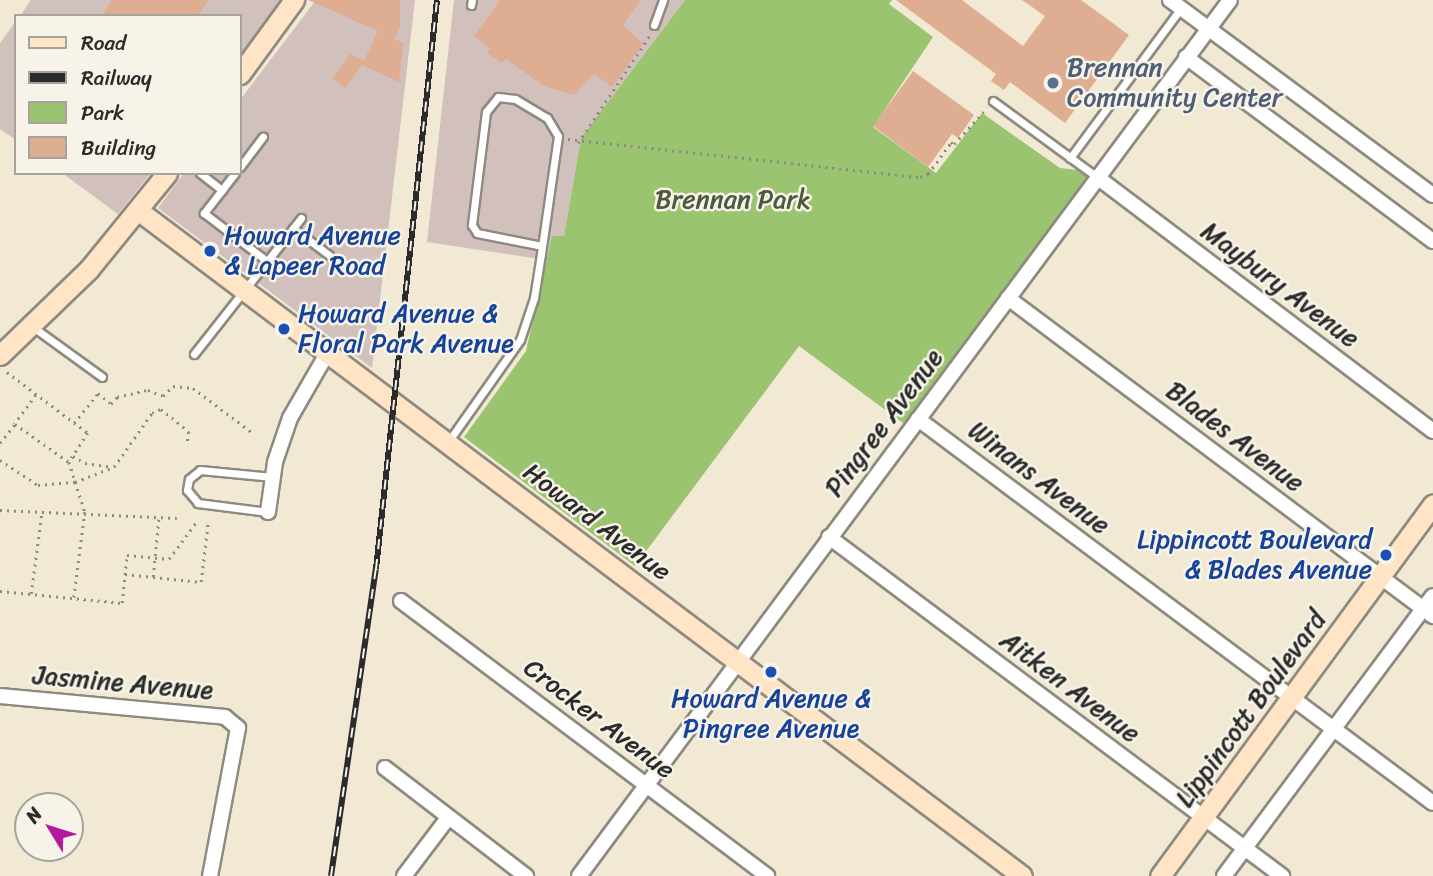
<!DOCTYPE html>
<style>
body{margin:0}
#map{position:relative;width:1433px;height:876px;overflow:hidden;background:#f1e9d3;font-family:Sriracha,sans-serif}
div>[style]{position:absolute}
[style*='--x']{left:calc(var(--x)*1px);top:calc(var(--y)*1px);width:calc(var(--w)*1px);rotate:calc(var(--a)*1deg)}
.industrial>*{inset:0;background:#d1c0bc}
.green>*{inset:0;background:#9ac470}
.building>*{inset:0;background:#dead92}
.path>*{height:2.5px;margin-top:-1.25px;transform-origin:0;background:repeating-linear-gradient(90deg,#8e8a7f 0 2px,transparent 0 7px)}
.roads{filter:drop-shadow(2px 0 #8e8a7f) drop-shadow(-2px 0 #8e8a7f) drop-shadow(0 2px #8e8a7f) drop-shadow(0 -2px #8e8a7f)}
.lane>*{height:7px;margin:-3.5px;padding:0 3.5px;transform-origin:3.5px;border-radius:3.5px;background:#fff}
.street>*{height:14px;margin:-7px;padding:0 7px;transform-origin:7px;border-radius:7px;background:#fff}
.secondary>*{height:19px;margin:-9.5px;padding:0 9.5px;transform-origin:9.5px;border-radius:9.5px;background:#ffe4c6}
.rail>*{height:6px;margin-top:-3px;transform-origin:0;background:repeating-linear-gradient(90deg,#f7f3e8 0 10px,#2b2b2b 0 20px);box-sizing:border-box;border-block:2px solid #2b2b2b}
.dots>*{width:19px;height:19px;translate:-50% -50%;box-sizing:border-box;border:4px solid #f7f3e8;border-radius:50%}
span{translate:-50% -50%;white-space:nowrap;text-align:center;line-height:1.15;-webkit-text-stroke:5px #f7f3e8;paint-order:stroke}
.service-label{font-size:26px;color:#4e5e75}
.left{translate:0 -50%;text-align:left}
.park-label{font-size:26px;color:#4c5940}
.transit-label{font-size:26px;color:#164399}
.right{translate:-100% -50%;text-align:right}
.street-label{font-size:26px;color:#2b2b2b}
.legend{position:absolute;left:14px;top:14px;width:228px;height:161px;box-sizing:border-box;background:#f7f3e8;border:2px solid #a5a39c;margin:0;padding:9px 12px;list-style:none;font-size:21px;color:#2b2b2b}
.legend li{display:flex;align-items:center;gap:14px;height:35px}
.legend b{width:35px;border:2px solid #a5a39c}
.north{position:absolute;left:14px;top:792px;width:70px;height:70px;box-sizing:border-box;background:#f7f3e8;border:2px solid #a5a39c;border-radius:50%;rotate:308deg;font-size:19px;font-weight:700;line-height:28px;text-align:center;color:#2b2b2b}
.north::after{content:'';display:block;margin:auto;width:24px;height:32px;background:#b5179e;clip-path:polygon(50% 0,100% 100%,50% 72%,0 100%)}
</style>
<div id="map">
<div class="industrial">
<div style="clip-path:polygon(31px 0,285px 0,240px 62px,240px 16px,20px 16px)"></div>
<div style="clip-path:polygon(316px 0,415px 0,372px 368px,158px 208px,184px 173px,240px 173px,240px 100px)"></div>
<div style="clip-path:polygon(454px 0,685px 0,581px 138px,564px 236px,552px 237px,546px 260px,427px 242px)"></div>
<div style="clip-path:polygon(16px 21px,16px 140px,0 129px,0 43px)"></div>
<div style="clip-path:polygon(62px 173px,151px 173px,118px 214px)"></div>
</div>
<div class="green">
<div style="clip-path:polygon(685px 0,892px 0,889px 4px,933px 37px,873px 127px,936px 173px,982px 113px,1060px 168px,1077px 170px,1089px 179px,907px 426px,799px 346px,635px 566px,464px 437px,526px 351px,552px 236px,564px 236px,581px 138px)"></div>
</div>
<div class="building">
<div style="clip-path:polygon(112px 0,209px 0,197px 16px,101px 16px)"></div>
<div style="clip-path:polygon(308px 0,400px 0,400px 26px,395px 39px,403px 43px,399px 82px,362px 65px,364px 62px,345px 88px,332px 79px,350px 54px,364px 61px,378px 31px)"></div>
<div style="clip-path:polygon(500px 0,641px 0,623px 25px,643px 44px,612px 87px,594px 74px,574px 95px,544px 86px,506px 59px,502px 63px,487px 53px,490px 48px,474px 36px)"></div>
<div style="clip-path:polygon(896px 0,962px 0,1023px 46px,1045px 16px,1022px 0,1081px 0,1129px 35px,1065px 123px,1010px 82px,1004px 90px,991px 81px,996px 74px)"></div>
<div style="clip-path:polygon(913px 71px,974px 115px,958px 138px,952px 134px,928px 167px,873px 126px)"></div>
</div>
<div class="path">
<div style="--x:568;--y:139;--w:354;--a:6.2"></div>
<div style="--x:920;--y:177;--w:9;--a:-21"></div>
<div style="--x:928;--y:174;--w:39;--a:-54"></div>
<div style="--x:951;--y:142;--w:4;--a:34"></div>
<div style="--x:954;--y:144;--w:49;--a:-47.5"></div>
<div style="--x:578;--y:143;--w:133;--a:-56.3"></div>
<div style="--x:7;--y:372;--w:101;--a:37"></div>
<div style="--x:88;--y:433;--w:35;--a:123"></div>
<div style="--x:69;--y:462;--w:52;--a:72.3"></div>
<div style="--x:85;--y:512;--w:87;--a:97.3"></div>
<div style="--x:36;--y:395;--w:36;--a:126"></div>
<div style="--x:15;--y:424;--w:66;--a:35.1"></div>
<div style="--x:74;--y:423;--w:38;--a:-51"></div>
<div style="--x:98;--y:393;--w:17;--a:40"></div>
<div style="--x:111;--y:404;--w:9;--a:-49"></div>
<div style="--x:117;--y:397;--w:32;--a:-13"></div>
<div style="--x:148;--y:390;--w:16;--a:22"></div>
<div style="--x:163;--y:396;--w:14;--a:-45"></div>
<div style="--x:173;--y:386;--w:20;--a:6"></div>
<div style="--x:193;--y:388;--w:75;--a:36.9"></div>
<div style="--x:0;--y:443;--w:24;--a:-52"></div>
<div style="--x:73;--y:456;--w:14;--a:30"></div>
<div style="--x:85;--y:463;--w:28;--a:8"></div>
<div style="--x:0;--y:460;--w:45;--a:33.3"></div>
<div style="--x:38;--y:485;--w:37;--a:-5"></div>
<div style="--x:75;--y:482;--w:42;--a:-21"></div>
<div style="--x:114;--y:467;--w:66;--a:-54.9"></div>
<div style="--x:152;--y:413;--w:10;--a:-24"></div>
<div style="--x:161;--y:409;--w:36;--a:39"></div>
<div style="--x:189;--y:432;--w:14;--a:98"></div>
<div style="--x:0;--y:510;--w:177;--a:2.6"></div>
<div style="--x:125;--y:574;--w:76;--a:6"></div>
<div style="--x:201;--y:582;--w:60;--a:-83.3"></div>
<div style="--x:153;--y:577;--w:62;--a:-84.5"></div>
<div style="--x:0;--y:591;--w:123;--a:5.6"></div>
<div style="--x:122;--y:603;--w:48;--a:-84.1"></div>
<div style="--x:127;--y:555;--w:42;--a:5.4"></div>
<div style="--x:169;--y:559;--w:47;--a:-53.6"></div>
<div style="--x:31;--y:594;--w:84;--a:-82.5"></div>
</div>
<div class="roads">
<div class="lane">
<div style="--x:471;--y:5;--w:5;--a:-79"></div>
<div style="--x:654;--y:25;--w:27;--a:-70"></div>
<div style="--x:993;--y:101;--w:129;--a:36.2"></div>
<div style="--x:1070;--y:158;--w:187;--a:-53.5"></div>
<div style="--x:240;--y:167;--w:38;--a:-53"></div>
<div style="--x:200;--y:173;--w:28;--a:38"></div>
<div style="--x:235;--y:173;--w:51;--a:127.8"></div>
<div style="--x:204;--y:213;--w:81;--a:37.4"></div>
<div style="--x:293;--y:228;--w:45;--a:36.9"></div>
<div style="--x:33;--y:327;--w:85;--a:35.9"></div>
<div style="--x:194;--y:354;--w:173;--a:-51.8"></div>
<div style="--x:448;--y:442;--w:125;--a:-54.8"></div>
<div style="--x:520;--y:340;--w:44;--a:-71.6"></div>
<div style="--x:534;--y:298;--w:45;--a:-81"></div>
<div style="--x:541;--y:254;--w:119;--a:-81.8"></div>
<div style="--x:558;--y:136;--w:21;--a:-121"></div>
<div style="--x:547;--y:118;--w:37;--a:-149"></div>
<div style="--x:515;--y:99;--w:17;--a:-173"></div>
<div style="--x:498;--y:97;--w:19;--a:129"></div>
<div style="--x:486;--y:112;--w:114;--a:97.1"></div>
<div style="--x:472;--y:225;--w:9;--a:58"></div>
<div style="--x:477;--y:233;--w:66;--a:11.3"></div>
<div style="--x:268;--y:512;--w:71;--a:-172.7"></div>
<div style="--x:198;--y:503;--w:17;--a:-130"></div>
<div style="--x:187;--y:490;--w:11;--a:-80"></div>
<div style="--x:189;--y:479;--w:14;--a:-39"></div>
<div style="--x:200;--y:470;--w:73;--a:5.5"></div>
</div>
<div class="street">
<div style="--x:1170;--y:0;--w:327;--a:36.6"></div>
<div style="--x:1186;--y:57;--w:308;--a:36.7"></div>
<div style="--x:1097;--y:177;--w:421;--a:37.1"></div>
<div style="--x:1008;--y:298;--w:531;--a:36.81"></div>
<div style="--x:918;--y:419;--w:642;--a:36.71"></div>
<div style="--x:268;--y:512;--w:50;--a:-82"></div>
<div style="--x:275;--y:462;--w:46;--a:-71.2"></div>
<div style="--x:290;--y:418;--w:76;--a:-60.1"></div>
<div style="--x:829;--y:537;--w:566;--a:36.81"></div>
<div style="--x:401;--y:601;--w:458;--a:36.9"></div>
<div style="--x:0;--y:696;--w:226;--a:5.3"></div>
<div style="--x:225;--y:717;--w:17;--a:40"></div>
<div style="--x:238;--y:728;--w:151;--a:100.7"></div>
<div style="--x:385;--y:768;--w:178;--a:37.5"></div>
<div style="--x:404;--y:876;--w:73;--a:-52.8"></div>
<div style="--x:579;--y:876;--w:1091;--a:-53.38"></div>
<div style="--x:1224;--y:876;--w:349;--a:-53.3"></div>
</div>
<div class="secondary">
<div style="--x:240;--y:74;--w:92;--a:-53.9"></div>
<div style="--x:139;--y:211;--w:1105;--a:36.98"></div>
<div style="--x:0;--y:355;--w:124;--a:-44"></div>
<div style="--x:89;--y:269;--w:124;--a:-50.9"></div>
<div style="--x:1160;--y:876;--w:461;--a:-53.7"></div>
</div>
</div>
<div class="rail">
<div style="--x:331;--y:876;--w:310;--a:-81.7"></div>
<div style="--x:376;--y:569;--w:572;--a:-83.88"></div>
</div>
<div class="dots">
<div style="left:1053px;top:83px;background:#5c6f8a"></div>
<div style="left:210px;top:251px;background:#1a4fb4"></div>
<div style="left:284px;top:329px;background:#1a4fb4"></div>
<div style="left:1386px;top:555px;background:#1a4fb4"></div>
<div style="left:771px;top:672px;background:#1a4fb4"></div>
</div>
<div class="service-label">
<span class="left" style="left:1067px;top:83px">Brennan<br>Community Center</span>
</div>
<div class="park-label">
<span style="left:733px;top:200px">Brennan Park</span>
</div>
<div class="transit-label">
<span class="left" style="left:224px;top:251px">Howard Avenue<br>&amp; Lapeer Road</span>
<span class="left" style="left:298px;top:329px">Howard Avenue &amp;<br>Floral Park Avenue</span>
<span class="right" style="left:1372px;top:555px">Lippincott Boulevard<br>&amp; Blades Avenue</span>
<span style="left:771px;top:714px">Howard Avenue &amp;<br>Pingree Avenue</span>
</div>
<div class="street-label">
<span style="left:1280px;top:285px;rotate:37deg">Maybury Avenue</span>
<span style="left:884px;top:423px;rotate:-53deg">Pingree Avenue</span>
<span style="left:1235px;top:437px;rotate:37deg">Blades Avenue</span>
<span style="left:1039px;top:478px;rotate:37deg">Winans Avenue</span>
<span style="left:597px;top:522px;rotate:37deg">Howard Avenue</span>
<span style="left:123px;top:683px;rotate:5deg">Jasmine Avenue</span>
<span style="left:1070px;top:687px;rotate:37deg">Aitken Avenue</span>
<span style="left:1251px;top:709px;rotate:-54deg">Lippincott Boulevard</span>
<span style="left:599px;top:719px;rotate:37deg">Crocker Avenue</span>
</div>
<ul class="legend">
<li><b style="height:9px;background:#ffe4c6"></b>Road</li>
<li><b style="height:9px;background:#2b2b2b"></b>Railway</li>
<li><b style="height:19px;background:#9ac470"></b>Park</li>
<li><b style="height:19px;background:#dead92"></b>Building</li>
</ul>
<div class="north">N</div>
</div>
